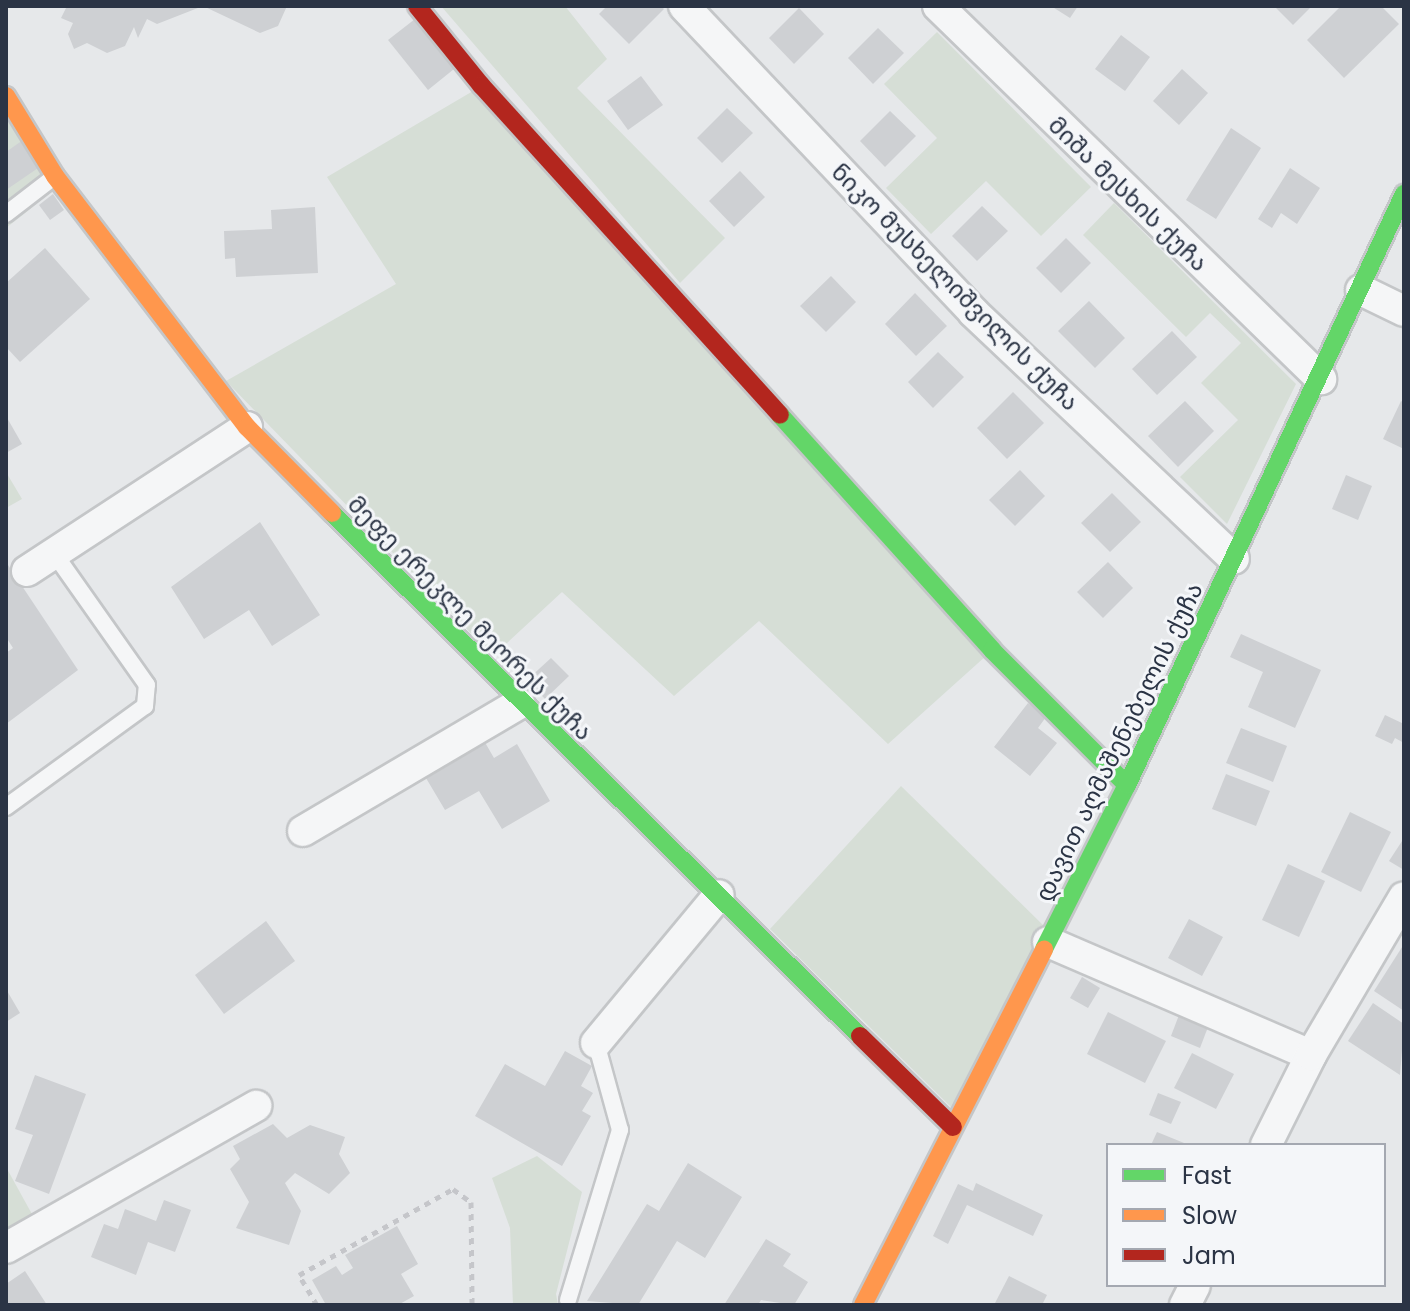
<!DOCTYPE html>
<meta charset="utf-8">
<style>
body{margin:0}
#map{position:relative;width:1410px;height:1311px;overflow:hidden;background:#e6e8ea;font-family:Poppins,"Noto Sans Georgian",sans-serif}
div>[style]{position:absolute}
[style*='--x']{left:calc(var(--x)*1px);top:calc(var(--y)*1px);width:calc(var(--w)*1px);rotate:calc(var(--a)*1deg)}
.green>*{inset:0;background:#d6ded6}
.building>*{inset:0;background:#ced0d3}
.path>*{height:5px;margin-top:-2.5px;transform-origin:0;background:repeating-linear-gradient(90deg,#c5c6ca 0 6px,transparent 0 12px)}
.roads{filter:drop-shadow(2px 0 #c4c6c8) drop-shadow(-2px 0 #c4c6c8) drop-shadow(0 2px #c4c6c8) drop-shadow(0 -2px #c4c6c8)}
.lane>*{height:16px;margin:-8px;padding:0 8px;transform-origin:8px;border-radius:8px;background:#f5f6f7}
.street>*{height:30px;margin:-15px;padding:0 15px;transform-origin:15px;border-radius:15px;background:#f5f6f7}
.fast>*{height:18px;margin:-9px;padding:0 9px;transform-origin:9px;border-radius:9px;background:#63d668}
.slow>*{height:18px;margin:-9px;padding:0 9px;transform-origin:9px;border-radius:9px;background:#ff974d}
.jam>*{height:18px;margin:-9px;padding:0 9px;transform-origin:9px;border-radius:9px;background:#b3261e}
span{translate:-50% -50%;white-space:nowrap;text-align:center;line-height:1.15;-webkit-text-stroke:6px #f4f6f9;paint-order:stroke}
.street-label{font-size:24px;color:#2b3445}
.frame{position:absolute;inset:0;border:8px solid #2b3445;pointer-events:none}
.legend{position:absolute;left:1106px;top:1143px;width:280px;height:144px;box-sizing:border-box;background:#f4f6f9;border:2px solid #a4a8b1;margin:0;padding:10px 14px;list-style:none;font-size:24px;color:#2b3445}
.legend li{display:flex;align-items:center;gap:16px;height:40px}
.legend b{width:40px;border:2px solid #a4a8b1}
</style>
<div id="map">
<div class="green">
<div style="clip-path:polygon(441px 6px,565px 6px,607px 59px,577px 88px,725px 238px,680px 283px)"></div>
<div style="clip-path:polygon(937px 32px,1091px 187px,1041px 236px,986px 181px,931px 234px,886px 188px,937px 138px,884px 84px)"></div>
<div style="clip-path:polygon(473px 91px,987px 655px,888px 744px,759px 621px,674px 696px,562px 592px,493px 656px,226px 381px,396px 284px,327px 177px)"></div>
<div style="clip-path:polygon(6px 106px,58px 187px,6px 228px)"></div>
<div style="clip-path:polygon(1114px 203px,1296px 384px,1227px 524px,1180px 477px,1238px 420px,1201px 383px,1241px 343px,1210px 313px,1186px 337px,1083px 235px)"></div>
<div style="clip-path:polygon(6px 472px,22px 499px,6px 508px)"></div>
<div style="clip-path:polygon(901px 786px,1044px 926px,951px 1107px,770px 929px)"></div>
<div style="clip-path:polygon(537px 1156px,582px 1192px,556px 1294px,558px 1305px,513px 1305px,510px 1228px,492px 1178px)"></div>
<div style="clip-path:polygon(6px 1167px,38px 1225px,6px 1243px)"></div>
</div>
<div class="building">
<div style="clip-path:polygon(67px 6px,287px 6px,278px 26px,260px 33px,203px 6px,157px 24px,147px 19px,138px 38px,134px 27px,125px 46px,107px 53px,87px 43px,74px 49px,68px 34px,73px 23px,61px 18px)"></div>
<div style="clip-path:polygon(607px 6px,661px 6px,664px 9px,629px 44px,599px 14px)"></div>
<div style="clip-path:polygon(1051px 6px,1078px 6px,1070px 18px)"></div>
<div style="clip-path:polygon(1274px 6px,1312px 6px,1293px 25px)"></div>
<div style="clip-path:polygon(1341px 6px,1381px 6px,1399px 24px,1344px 78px,1307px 40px)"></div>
<div style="clip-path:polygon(799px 8px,824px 34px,794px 64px,769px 38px)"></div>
<div style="clip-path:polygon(415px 19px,454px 69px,428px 90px,388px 40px)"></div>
<div style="clip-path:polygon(878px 28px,904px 53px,873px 84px,848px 58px)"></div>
<div style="clip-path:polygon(1121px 35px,1150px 57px,1125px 91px,1095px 69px)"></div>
<div style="clip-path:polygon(1182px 69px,1208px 93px,1179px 125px,1153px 101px)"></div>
<div style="clip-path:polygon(641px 76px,663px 105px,628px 130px,607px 101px)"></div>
<div style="clip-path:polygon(727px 108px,753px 133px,722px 163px,697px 138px)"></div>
<div style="clip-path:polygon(890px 111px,916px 136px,885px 167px,860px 141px)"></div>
<div style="clip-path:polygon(1231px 128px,1261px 148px,1216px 219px,1186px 200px)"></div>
<div style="clip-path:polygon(23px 140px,41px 166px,6px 190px,6px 152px)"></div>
<div style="clip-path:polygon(1290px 168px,1320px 188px,1297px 224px,1281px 213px,1272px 228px,1258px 219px)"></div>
<div style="clip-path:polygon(740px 171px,765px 197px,734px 227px,709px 201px)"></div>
<div style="clip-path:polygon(53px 194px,64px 210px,50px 220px,39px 205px)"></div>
<div style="clip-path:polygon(982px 206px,1008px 231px,977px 261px,952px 236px)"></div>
<div style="clip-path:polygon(315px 207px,318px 273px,236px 277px,235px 258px,225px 259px,224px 231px,272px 229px,271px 210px)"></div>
<div style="clip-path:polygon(1066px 238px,1091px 263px,1061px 293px,1036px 268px)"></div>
<div style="clip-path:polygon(45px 248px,90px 299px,20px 362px,6px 347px,6px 283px)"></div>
<div style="clip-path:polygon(831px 276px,856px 302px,826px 332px,800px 306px)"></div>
<div style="clip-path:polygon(915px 293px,947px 326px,916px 356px,885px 324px)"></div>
<div style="clip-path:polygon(1089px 301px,1125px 338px,1095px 368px,1058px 331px)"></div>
<div style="clip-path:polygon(1172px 331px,1197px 357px,1157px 395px,1132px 369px)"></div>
<div style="clip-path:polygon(938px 352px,964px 377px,933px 408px,908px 382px)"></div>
<div style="clip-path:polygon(1013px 392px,1044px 423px,1007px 459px,977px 428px)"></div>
<div style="clip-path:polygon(1185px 401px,1214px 431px,1178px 467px,1148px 436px)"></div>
<div style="clip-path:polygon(1401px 401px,1404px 403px,1404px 449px,1383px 439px)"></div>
<div style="clip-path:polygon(6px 416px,22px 444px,6px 453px)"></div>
<div style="clip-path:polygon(1020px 470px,1045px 496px,1015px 526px,989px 500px)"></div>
<div style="clip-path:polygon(1346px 475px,1372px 486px,1358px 520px,1332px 509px)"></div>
<div style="clip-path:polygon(1112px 493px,1141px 522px,1110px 552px,1081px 523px)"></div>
<div style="clip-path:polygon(260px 522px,320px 615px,272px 646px,249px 610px,204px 639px,171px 587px)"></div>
<div style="clip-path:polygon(6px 562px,78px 670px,6px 724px,6px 653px,13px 648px,6px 637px)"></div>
<div style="clip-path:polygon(1108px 562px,1133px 588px,1103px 618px,1077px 592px)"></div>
<div style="clip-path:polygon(1241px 634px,1321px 670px,1295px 728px,1248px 707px,1263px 672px,1230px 657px)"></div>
<div style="clip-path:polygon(551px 658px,569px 676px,545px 699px,527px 680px)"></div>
<div style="clip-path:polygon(1028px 703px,1046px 717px,1038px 728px,1057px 743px,1030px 776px,994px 747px)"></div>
<div style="clip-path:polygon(1385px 715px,1404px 724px,1404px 743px,1395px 738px,1392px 744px,1375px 736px)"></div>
<div style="clip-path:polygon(1241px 728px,1287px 746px,1273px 782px,1226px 763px)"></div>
<div style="clip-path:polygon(483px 739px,494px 758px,517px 744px,550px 801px,502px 829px,479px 791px,445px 810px,423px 773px)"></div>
<div style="clip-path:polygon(1226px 774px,1270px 791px,1256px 826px,1212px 809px)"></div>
<div style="clip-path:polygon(1350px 812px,1391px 832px,1361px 892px,1321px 872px)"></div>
<div style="clip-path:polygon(1404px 838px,1404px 870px,1389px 861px)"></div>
<div style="clip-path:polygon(1288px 864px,1325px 881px,1299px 937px,1262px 920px)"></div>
<div style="clip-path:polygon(1189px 919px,1223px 937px,1202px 976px,1168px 958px)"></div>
<div style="clip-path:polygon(266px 921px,295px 961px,224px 1014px,195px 975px)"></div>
<div style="clip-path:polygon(1404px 944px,1404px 1011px,1374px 991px)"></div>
<div style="clip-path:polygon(1082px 977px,1100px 988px,1088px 1008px,1070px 998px)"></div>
<div style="clip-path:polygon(6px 989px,20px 1013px,6px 1022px)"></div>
<div style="clip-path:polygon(1373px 1003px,1404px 1024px,1400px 1075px,1348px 1041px)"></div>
<div style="clip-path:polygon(1108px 1012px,1166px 1041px,1145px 1083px,1087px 1054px)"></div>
<div style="clip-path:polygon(1179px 1015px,1208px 1027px,1200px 1048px,1171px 1036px)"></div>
<div style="clip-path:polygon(565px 1051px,592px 1066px,581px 1086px,593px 1093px,582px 1111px,591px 1116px,562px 1166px,475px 1116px,505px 1064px,545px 1086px)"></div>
<div style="clip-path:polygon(1192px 1053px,1234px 1074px,1216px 1109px,1174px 1088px)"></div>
<div style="clip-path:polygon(35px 1075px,86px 1094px,49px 1194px,15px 1181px,33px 1135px,15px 1129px)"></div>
<div style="clip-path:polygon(1158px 1093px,1181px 1102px,1171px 1124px,1149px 1115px)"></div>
<div style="clip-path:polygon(273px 1124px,287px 1138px,310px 1125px,345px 1137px,339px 1154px,350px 1173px,329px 1194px,295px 1173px,285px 1183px,301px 1211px,289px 1245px,236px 1228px,249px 1202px,230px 1169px,240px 1159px,233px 1146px)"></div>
<div style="clip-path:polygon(1157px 1132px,1189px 1145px,1151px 1145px)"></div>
<div style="clip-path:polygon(688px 1163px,742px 1197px,705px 1258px,677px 1241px,638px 1305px,587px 1301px,647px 1204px,659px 1211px)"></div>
<div style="clip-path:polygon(976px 1183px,1043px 1215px,1033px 1236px,967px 1205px,948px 1244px,933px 1236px,958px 1184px,973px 1191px)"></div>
<div style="clip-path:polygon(164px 1200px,191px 1210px,175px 1252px,148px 1242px,136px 1275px,91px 1257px,104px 1224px,118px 1229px,125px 1209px,156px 1221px)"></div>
<div style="clip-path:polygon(397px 1226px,418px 1264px,401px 1274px,414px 1296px,398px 1305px,326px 1305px,312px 1280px,336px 1266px,342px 1275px,353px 1268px,345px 1255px)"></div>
<div style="clip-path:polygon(766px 1239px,791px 1254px,783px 1266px,808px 1282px,794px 1305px,761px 1300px,758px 1305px,724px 1305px)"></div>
<div style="clip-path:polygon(25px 1271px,47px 1305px,6px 1305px,6px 1284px)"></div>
<div style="clip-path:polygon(1009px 1276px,1047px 1295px,1042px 1305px,994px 1305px)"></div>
</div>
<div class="path">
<div style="--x:317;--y:1305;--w:35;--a:-121"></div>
<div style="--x:299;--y:1275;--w:176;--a:-29.2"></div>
<div style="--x:453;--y:1189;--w:22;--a:36"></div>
<div style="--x:471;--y:1202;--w:103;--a:89.4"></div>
</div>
<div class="roads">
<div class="lane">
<div style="--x:6;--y:214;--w:61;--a:-37.6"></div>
<div style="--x:6;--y:807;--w:172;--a:-36"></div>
<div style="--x:145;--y:706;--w:21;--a:-85"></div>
<div style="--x:147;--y:685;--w:161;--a:-125.2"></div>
<div style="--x:568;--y:1300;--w:178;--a:-73"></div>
<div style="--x:620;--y:1130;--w:90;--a:-105.4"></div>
</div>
<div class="street">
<div style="--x:684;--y:6;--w:421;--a:46.6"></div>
<div style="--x:973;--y:312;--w:359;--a:43.4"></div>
<div style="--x:938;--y:6;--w:535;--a:44.24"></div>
<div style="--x:1361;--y:290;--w:48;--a:26"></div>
<div style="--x:27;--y:571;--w:263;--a:-33.2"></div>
<div style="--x:303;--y:831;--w:251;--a:-30.5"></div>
<div style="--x:1048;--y:942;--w:286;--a:23.3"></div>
<div style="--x:596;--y:1043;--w:192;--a:-50.3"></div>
<div style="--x:1266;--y:1145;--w:101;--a:-63.4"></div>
<div style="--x:1311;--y:1055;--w:183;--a:-59.5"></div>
<div style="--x:6;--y:1248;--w:288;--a:-29.6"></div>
<div style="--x:1185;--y:1305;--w:22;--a:-63"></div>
</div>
<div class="fast">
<div style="--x:780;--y:415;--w:316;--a:47.9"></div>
<div style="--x:992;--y:650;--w:191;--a:45"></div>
<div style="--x:332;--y:513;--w:743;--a:44.73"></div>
<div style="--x:1044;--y:949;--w:184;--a:-63.2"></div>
<div style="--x:1127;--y:785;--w:653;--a:-64.89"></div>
</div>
<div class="slow">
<div style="--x:6;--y:96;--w:94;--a:58.5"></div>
<div style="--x:55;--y:176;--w:316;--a:52.6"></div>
<div style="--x:247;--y:427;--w:121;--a:45.3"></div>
<div style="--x:863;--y:1305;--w:399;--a:-63"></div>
</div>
<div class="jam">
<div style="--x:417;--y:6;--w:102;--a:51"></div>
<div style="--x:481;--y:85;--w:445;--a:47.8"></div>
<div style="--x:860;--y:1036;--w:130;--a:44.4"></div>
</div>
</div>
<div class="street-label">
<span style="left:1128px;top:194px;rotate:44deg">მიშა მესხის ქუჩა</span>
<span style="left:955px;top:287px;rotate:45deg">ნიკო მუსხელიშვილის ქუჩა</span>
<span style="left:470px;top:618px;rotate:45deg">მეფე ერეკლე მეორეს ქუჩა</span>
<span style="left:1119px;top:742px;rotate:-64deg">დავით აღმაშენებელის ქუჩა</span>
</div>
<div class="frame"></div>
<ul class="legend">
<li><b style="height:10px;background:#63d668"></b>Fast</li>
<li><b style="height:10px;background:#ff974d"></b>Slow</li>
<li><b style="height:10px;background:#b3261e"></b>Jam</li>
</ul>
</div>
